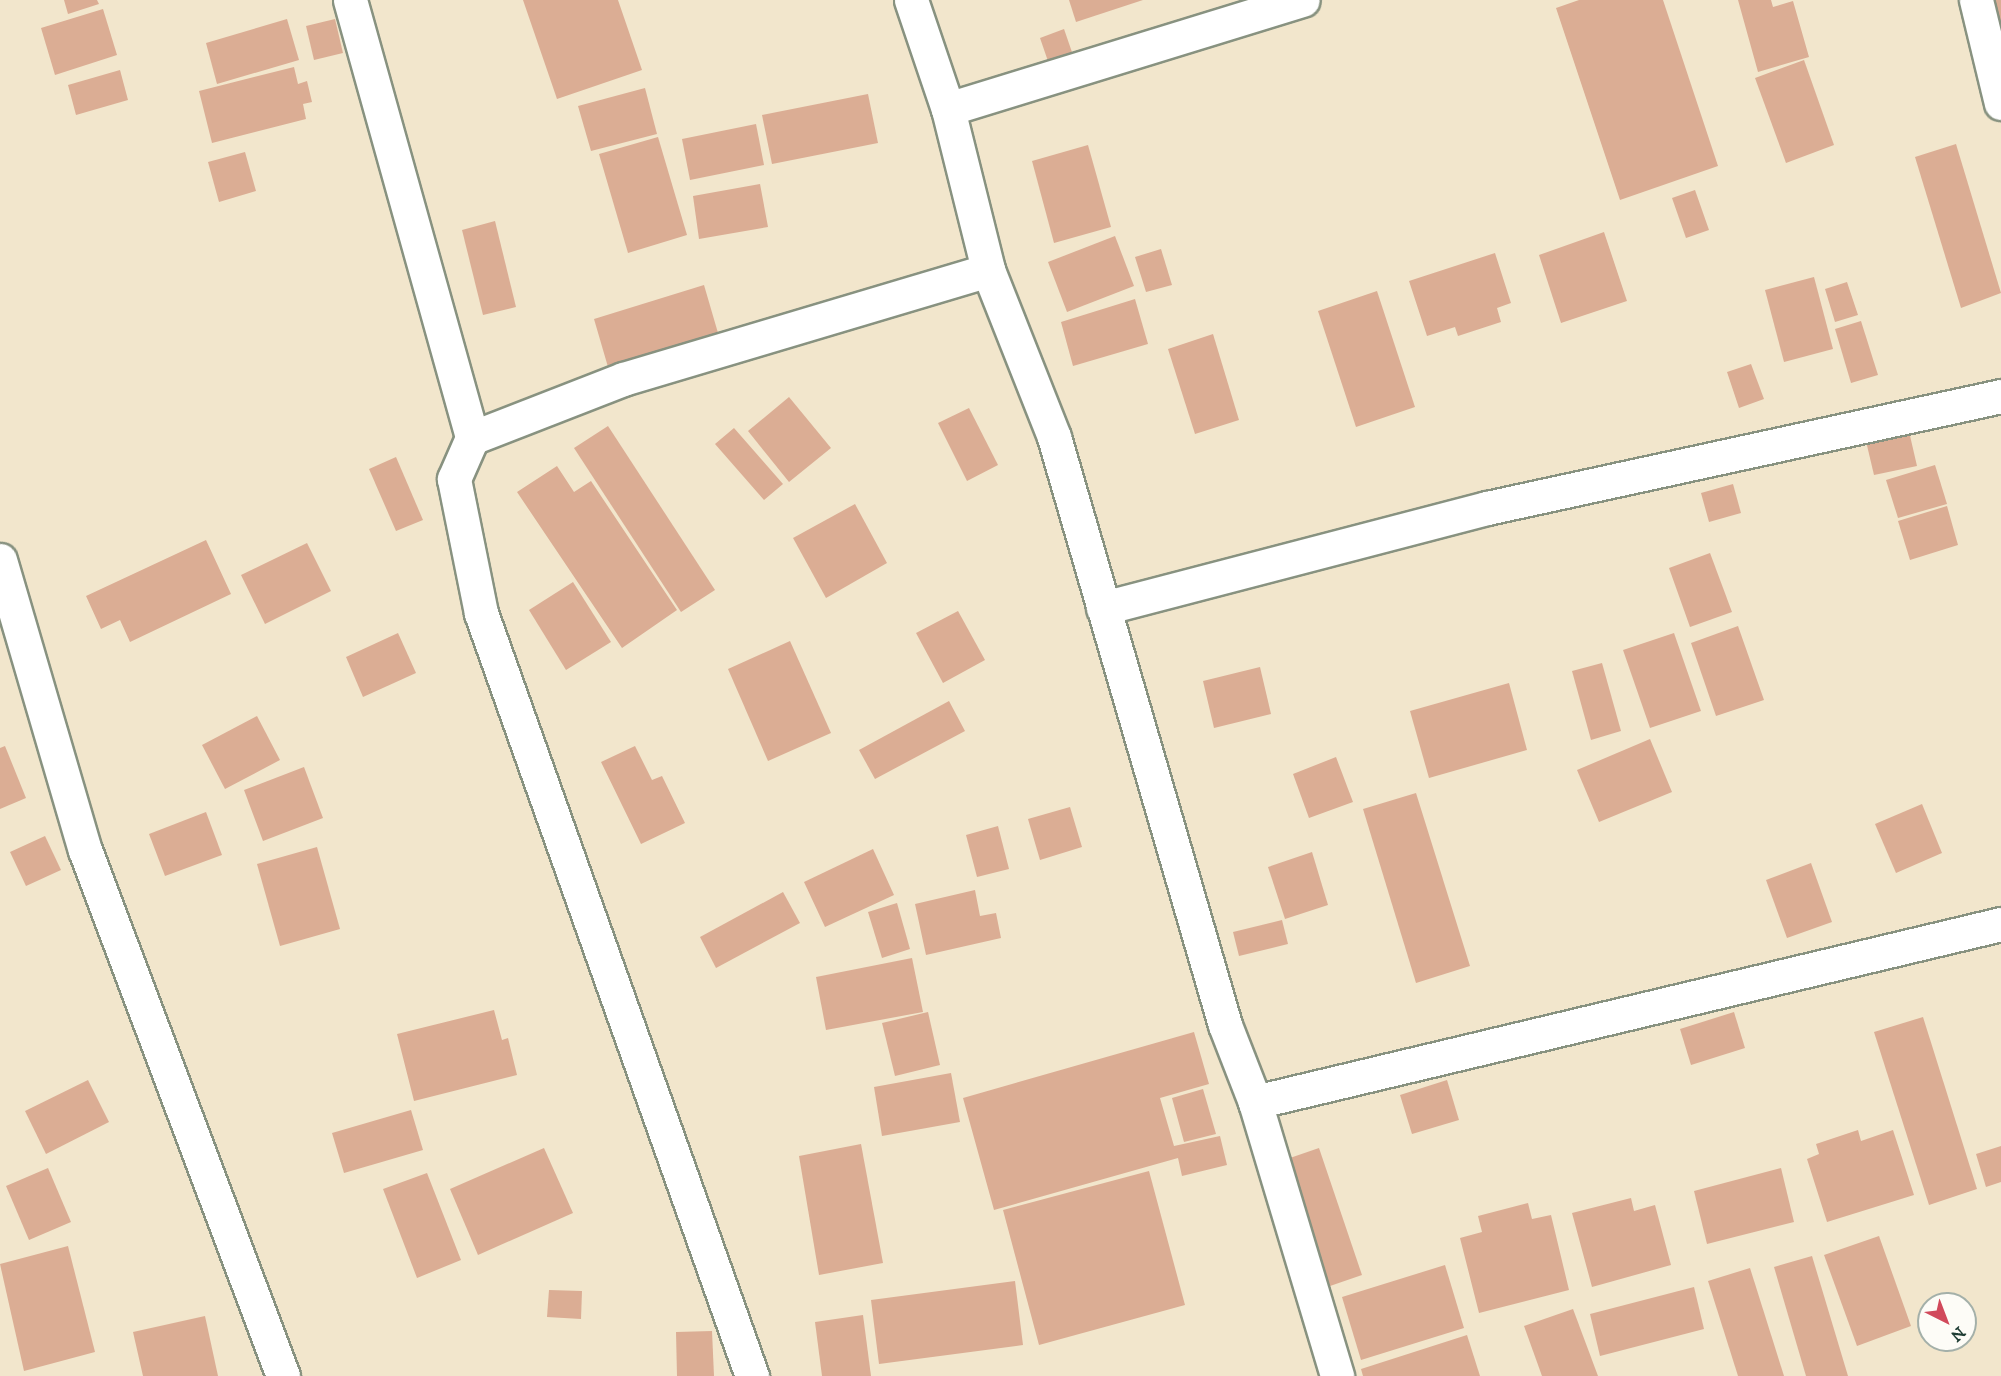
<!DOCTYPE html>
<style>
body{margin:0}
#map{position:relative;width:2001px;height:1376px;overflow:hidden;background:#f2e6cc;font-family:"IM FELL DW Pica",serif}
div>[style]{position:absolute}
[style*='--x']{left:calc(var(--x)*1px);top:calc(var(--y)*1px);width:calc(var(--w)*1px);rotate:calc(var(--a)*1deg)}
.building>*{inset:0;background:#dbad94}
.roads{filter:drop-shadow(2px 0 #889280) drop-shadow(-2px 0 #889280) drop-shadow(0 2px #889280) drop-shadow(0 -2px #889280)}
.minor>*{height:33px;margin:-16.5px;padding:0 16.5px;transform-origin:16.5px;border-radius:16.5px;background:#fff}
span{translate:-50% -50%;white-space:nowrap;text-align:center;line-height:1.15;-webkit-text-stroke:4.5px #fdfcf7;paint-order:stroke}
.north{position:absolute;left:1917px;top:1292px;width:60px;height:60px;box-sizing:border-box;background:#fdfcf7;border:2px solid #a4b0a9;border-radius:50%;rotate:138deg;font-size:16px;font-weight:700;line-height:24px;text-align:center;color:#1f3d34}
.north::after{content:'';display:block;margin:auto;width:21px;height:27px;background:#d1495b;clip-path:polygon(50% 0,100% 100%,50% 72%,0 100%)}
</style>
<div id="map">
<div class="building">
<div style="clip-path:polygon(64px 0,97px 0,99px 4px,68px 14px)"></div>
<div style="clip-path:polygon(523px 0,618px 0,642px 70px,557px 99px)"></div>
<div style="clip-path:polygon(1069px 0,1143px 0,1076px 22px)"></div>
<div style="clip-path:polygon(1579px 0,1663px 0,1718px 166px,1620px 200px,1556px 8px)"></div>
<div style="clip-path:polygon(1738px 0,1771px 0,1773px 7px,1793px 1px,1809px 57px,1758px 72px)"></div>
<div style="clip-path:polygon(1987px 0,2001px 0,2001px 55px)"></div>
<div style="clip-path:polygon(103px 9px,117px 55px,55px 75px,41px 28px)"></div>
<div style="clip-path:polygon(287px 19px,299px 60px,217px 84px,206px 43px)"></div>
<div style="clip-path:polygon(335px 19px,343px 53px,314px 60px,306px 26px)"></div>
<div style="clip-path:polygon(1064px 29px,1075px 61px,1051px 70px,1040px 38px)"></div>
<div style="clip-path:polygon(1804px 60px,1834px 145px,1786px 163px,1755px 78px)"></div>
<div style="clip-path:polygon(294px 67px,298px 84px,307px 81px,312px 102px,303px 104px,306px 119px,212px 143px,199px 91px)"></div>
<div style="clip-path:polygon(120px 70px,128px 100px,76px 115px,68px 85px)"></div>
<div style="clip-path:polygon(645px 88px,657px 134px,591px 151px,578px 106px)"></div>
<div style="clip-path:polygon(868px 94px,878px 143px,772px 164px,762px 115px)"></div>
<div style="clip-path:polygon(756px 124px,764px 165px,690px 180px,682px 139px)"></div>
<div style="clip-path:polygon(658px 137px,687px 235px,628px 253px,599px 154px)"></div>
<div style="clip-path:polygon(1956px 144px,2001px 293px,1961px 308px,1915px 157px)"></div>
<div style="clip-path:polygon(1088px 145px,1111px 227px,1054px 243px,1032px 161px)"></div>
<div style="clip-path:polygon(245px 152px,256px 191px,219px 202px,208px 162px)"></div>
<div style="clip-path:polygon(760px 184px,768px 227px,699px 239px,693px 196px)"></div>
<div style="clip-path:polygon(1695px 190px,1709px 230px,1686px 238px,1672px 198px)"></div>
<div style="clip-path:polygon(495px 221px,516px 307px,483px 315px,462px 230px)"></div>
<div style="clip-path:polygon(1604px 232px,1627px 301px,1561px 323px,1539px 255px)"></div>
<div style="clip-path:polygon(1115px 236px,1134px 286px,1067px 312px,1048px 262px)"></div>
<div style="clip-path:polygon(1161px 249px,1172px 285px,1146px 292px,1135px 257px)"></div>
<div style="clip-path:polygon(1495px 253px,1511px 303px,1497px 308px,1501px 322px,1458px 336px,1455px 327px,1427px 336px,1409px 281px)"></div>
<div style="clip-path:polygon(1814px 277px,1833px 349px,1784px 362px,1765px 290px)"></div>
<div style="clip-path:polygon(1847px 282px,1858px 315px,1835px 322px,1825px 289px)"></div>
<div style="clip-path:polygon(704px 285px,718px 333px,608px 367px,594px 319px)"></div>
<div style="clip-path:polygon(1377px 291px,1415px 407px,1356px 427px,1318px 311px)"></div>
<div style="clip-path:polygon(1135px 299px,1148px 344px,1073px 366px,1061px 322px)"></div>
<div style="clip-path:polygon(1861px 321px,1878px 375px,1851px 383px,1835px 329px)"></div>
<div style="clip-path:polygon(1213px 334px,1239px 420px,1195px 434px,1168px 349px)"></div>
<div style="clip-path:polygon(1751px 364px,1764px 399px,1739px 408px,1727px 372px)"></div>
<div style="clip-path:polygon(789px 397px,831px 448px,789px 482px,748px 431px)"></div>
<div style="clip-path:polygon(969px 408px,998px 465px,967px 481px,938px 423px)"></div>
<div style="clip-path:polygon(608px 426px,715px 590px,681px 612px,574px 448px)"></div>
<div style="clip-path:polygon(1908px 427px,1917px 466px,1874px 475px,1865px 437px)"></div>
<div style="clip-path:polygon(734px 428px,783px 484px,764px 500px,715px 444px)"></div>
<div style="clip-path:polygon(396px 457px,423px 520px,396px 531px,369px 469px)"></div>
<div style="clip-path:polygon(1935px 465px,1947px 504px,1898px 518px,1886px 480px)"></div>
<div style="clip-path:polygon(557px 466px,574px 492px,591px 481px,677px 610px,622px 648px,517px 492px)"></div>
<div style="clip-path:polygon(1733px 484px,1741px 513px,1709px 522px,1701px 493px)"></div>
<div style="clip-path:polygon(855px 504px,887px 563px,826px 598px,793px 538px)"></div>
<div style="clip-path:polygon(1947px 506px,1958px 545px,1910px 560px,1898px 521px)"></div>
<div style="clip-path:polygon(206px 540px,231px 594px,130px 642px,120px 620px,101px 629px,86px 596px)"></div>
<div style="clip-path:polygon(307px 543px,331px 591px,265px 624px,241px 575px)"></div>
<div style="clip-path:polygon(1710px 553px,1732px 612px,1690px 627px,1669px 568px)"></div>
<div style="clip-path:polygon(573px 582px,611px 642px,566px 670px,529px 610px)"></div>
<div style="clip-path:polygon(958px 611px,985px 660px,943px 683px,916px 633px)"></div>
<div style="clip-path:polygon(1738px 626px,1764px 700px,1716px 716px,1691px 643px)"></div>
<div style="clip-path:polygon(398px 633px,416px 673px,363px 697px,346px 657px)"></div>
<div style="clip-path:polygon(1674px 633px,1701px 711px,1650px 728px,1623px 650px)"></div>
<div style="clip-path:polygon(790px 641px,831px 733px,768px 761px,728px 669px)"></div>
<div style="clip-path:polygon(1602px 663px,1621px 731px,1591px 740px,1572px 671px)"></div>
<div style="clip-path:polygon(1260px 667px,1271px 714px,1214px 728px,1203px 681px)"></div>
<div style="clip-path:polygon(1509px 683px,1527px 750px,1429px 778px,1410px 711px)"></div>
<div style="clip-path:polygon(949px 701px,965px 731px,875px 779px,859px 750px)"></div>
<div style="clip-path:polygon(257px 716px,280px 760px,225px 789px,202px 745px)"></div>
<div style="clip-path:polygon(1650px 739px,1672px 792px,1599px 822px,1577px 770px)"></div>
<div style="clip-path:polygon(5px 746px,26px 798px,0 809px,0 748px)"></div>
<div style="clip-path:polygon(635px 746px,652px 780px,662px 776px,685px 823px,641px 844px,601px 762px)"></div>
<div style="clip-path:polygon(1336px 757px,1353px 802px,1309px 818px,1293px 774px)"></div>
<div style="clip-path:polygon(304px 767px,323px 818px,263px 841px,244px 790px)"></div>
<div style="clip-path:polygon(1416px 793px,1470px 966px,1416px 983px,1363px 809px)"></div>
<div style="clip-path:polygon(1922px 804px,1942px 853px,1896px 873px,1875px 824px)"></div>
<div style="clip-path:polygon(1070px 807px,1082px 847px,1040px 860px,1028px 819px)"></div>
<div style="clip-path:polygon(206px 812px,222px 855px,165px 876px,149px 834px)"></div>
<div style="clip-path:polygon(998px 826px,1009px 869px,977px 877px,966px 835px)"></div>
<div style="clip-path:polygon(45px 836px,61px 870px,26px 886px,10px 852px)"></div>
<div style="clip-path:polygon(317px 847px,340px 929px,280px 946px,257px 864px)"></div>
<div style="clip-path:polygon(873px 849px,894px 895px,825px 927px,804px 882px)"></div>
<div style="clip-path:polygon(1312px 852px,1328px 905px,1285px 919px,1268px 867px)"></div>
<div style="clip-path:polygon(1811px 863px,1832px 922px,1787px 938px,1766px 880px)"></div>
<div style="clip-path:polygon(975px 890px,980px 916px,996px 913px,1001px 938px,926px 955px,915px 904px)"></div>
<div style="clip-path:polygon(783px 892px,800px 923px,716px 968px,700px 937px)"></div>
<div style="clip-path:polygon(897px 903px,910px 949px,882px 958px,868px 912px)"></div>
<div style="clip-path:polygon(1282px 920px,1288px 944px,1239px 956px,1233px 932px)"></div>
<div style="clip-path:polygon(912px 958px,923px 1012px,826px 1030px,816px 977px)"></div>
<div style="clip-path:polygon(494px 1010px,502px 1040px,508px 1038px,517px 1075px,414px 1101px,397px 1034px)"></div>
<div style="clip-path:polygon(928px 1012px,940px 1065px,895px 1076px,882px 1023px)"></div>
<div style="clip-path:polygon(1734px 1012px,1745px 1048px,1691px 1065px,1680px 1029px)"></div>
<div style="clip-path:polygon(1923px 1017px,1977px 1189px,1929px 1205px,1874px 1032px)"></div>
<div style="clip-path:polygon(1194px 1032px,1209px 1084px,1160px 1098px,1174px 1146px,1220px 1136px,1227px 1165px,1182px 1176px,1178px 1158px,994px 1210px,963px 1098px)"></div>
<div style="clip-path:polygon(951px 1073px,960px 1122px,882px 1136px,874px 1087px)"></div>
<div style="clip-path:polygon(88px 1080px,109px 1122px,46px 1154px,25px 1111px)"></div>
<div style="clip-path:polygon(1447px 1080px,1459px 1120px,1412px 1134px,1400px 1095px)"></div>
<div style="clip-path:polygon(1203px 1089px,1216px 1134px,1184px 1142px,1172px 1098px)"></div>
<div style="clip-path:polygon(411px 1110px,423px 1150px,344px 1173px,332px 1133px)"></div>
<div style="clip-path:polygon(1858px 1130px,1861px 1141px,1893px 1130px,1914px 1195px,1827px 1222px,1807px 1159px,1819px 1154px,1816px 1144px)"></div>
<div style="clip-path:polygon(861px 1144px,883px 1263px,819px 1275px,799px 1156px)"></div>
<div style="clip-path:polygon(2001px 1146px,2001px 1182px,1986px 1187px,1976px 1154px)"></div>
<div style="clip-path:polygon(544px 1148px,573px 1213px,478px 1255px,450px 1189px)"></div>
<div style="clip-path:polygon(1319px 1148px,1362px 1275px,1330px 1286px,1287px 1159px)"></div>
<div style="clip-path:polygon(48px 1168px,71px 1222px,29px 1240px,6px 1186px)"></div>
<div style="clip-path:polygon(1781px 1168px,1794px 1222px,1707px 1244px,1694px 1191px)"></div>
<div style="clip-path:polygon(1149px 1171px,1185px 1305px,1039px 1345px,1003px 1210px)"></div>
<div style="clip-path:polygon(427px 1173px,461px 1260px,417px 1278px,383px 1189px)"></div>
<div style="clip-path:polygon(1631px 1198px,1634px 1211px,1655px 1205px,1671px 1265px,1592px 1287px,1572px 1213px)"></div>
<div style="clip-path:polygon(1528px 1203px,1532px 1219px,1551px 1215px,1569px 1290px,1479px 1313px,1460px 1238px,1482px 1232px,1478px 1216px)"></div>
<div style="clip-path:polygon(1879px 1236px,1911px 1326px,1857px 1346px,1824px 1255px)"></div>
<div style="clip-path:polygon(68px 1246px,95px 1352px,24px 1371px,0 1264px)"></div>
<div style="clip-path:polygon(1812px 1256px,1848px 1376px,1806px 1376px,1774px 1267px)"></div>
<div style="clip-path:polygon(1445px 1265px,1464px 1328px,1361px 1360px,1342px 1297px)"></div>
<div style="clip-path:polygon(1750px 1268px,1784px 1376px,1738px 1376px,1708px 1281px)"></div>
<div style="clip-path:polygon(1015px 1281px,1023px 1345px,879px 1364px,871px 1300px)"></div>
<div style="clip-path:polygon(1694px 1287px,1704px 1329px,1600px 1356px,1590px 1314px)"></div>
<div style="clip-path:polygon(549px 1290px,582px 1291px,581px 1319px,547px 1317px)"></div>
<div style="clip-path:polygon(1573px 1309px,1598px 1376px,1542px 1376px,1524px 1326px)"></div>
<div style="clip-path:polygon(863px 1315px,871px 1376px,822px 1376px,815px 1322px)"></div>
<div style="clip-path:polygon(205px 1316px,218px 1376px,143px 1376px,133px 1332px)"></div>
<div style="clip-path:polygon(712px 1331px,714px 1376px,677px 1376px,676px 1332px)"></div>
<div style="clip-path:polygon(1467px 1335px,1480px 1376px,1363px 1376px,1361px 1369px)"></div>
</div>
<div class="roads">
<div class="minor">
<div style="--x:350;--y:0;--w:455;--a:74.4"></div>
<div style="--x:472;--y:438;--w:45;--a:113.7"></div>
<div style="--x:454;--y:479;--w:137;--a:78.6"></div>
<div style="--x:481;--y:613;--w:810;--a:70.45"></div>
<div style="--x:911;--y:0;--w:115;--a:71.3"></div>
<div style="--x:948;--y:109;--w:166;--a:76"></div>
<div style="--x:988;--y:270;--w:180;--a:68.4"></div>
<div style="--x:1054;--y:437;--w:612;--a:73.78"></div>
<div style="--x:1225;--y:1025;--w:83;--a:68.7"></div>
<div style="--x:1255;--y:1102;--w:286;--a:73.3"></div>
<div style="--x:1976;--y:0;--w:106;--a:76.4"></div>
<div style="--x:948;--y:109;--w:371;--a:-17.1"></div>
<div style="--x:472;--y:438;--w:162;--a:-21.3"></div>
<div style="--x:623;--y:379;--w:381;--a:-16.6"></div>
<div style="--x:0;--y:560;--w:302;--a:73.7"></div>
<div style="--x:85;--y:850;--w:562;--a:69.37"></div>
<div style="--x:1103;--y:608;--w:397;--a:-14.6"></div>
<div style="--x:1487;--y:508;--w:526;--a:-12.29"></div>
<div style="--x:1255;--y:1102;--w:767;--a:-13.42"></div>
</div>
</div>
<div class="north">N</div>
</div>
